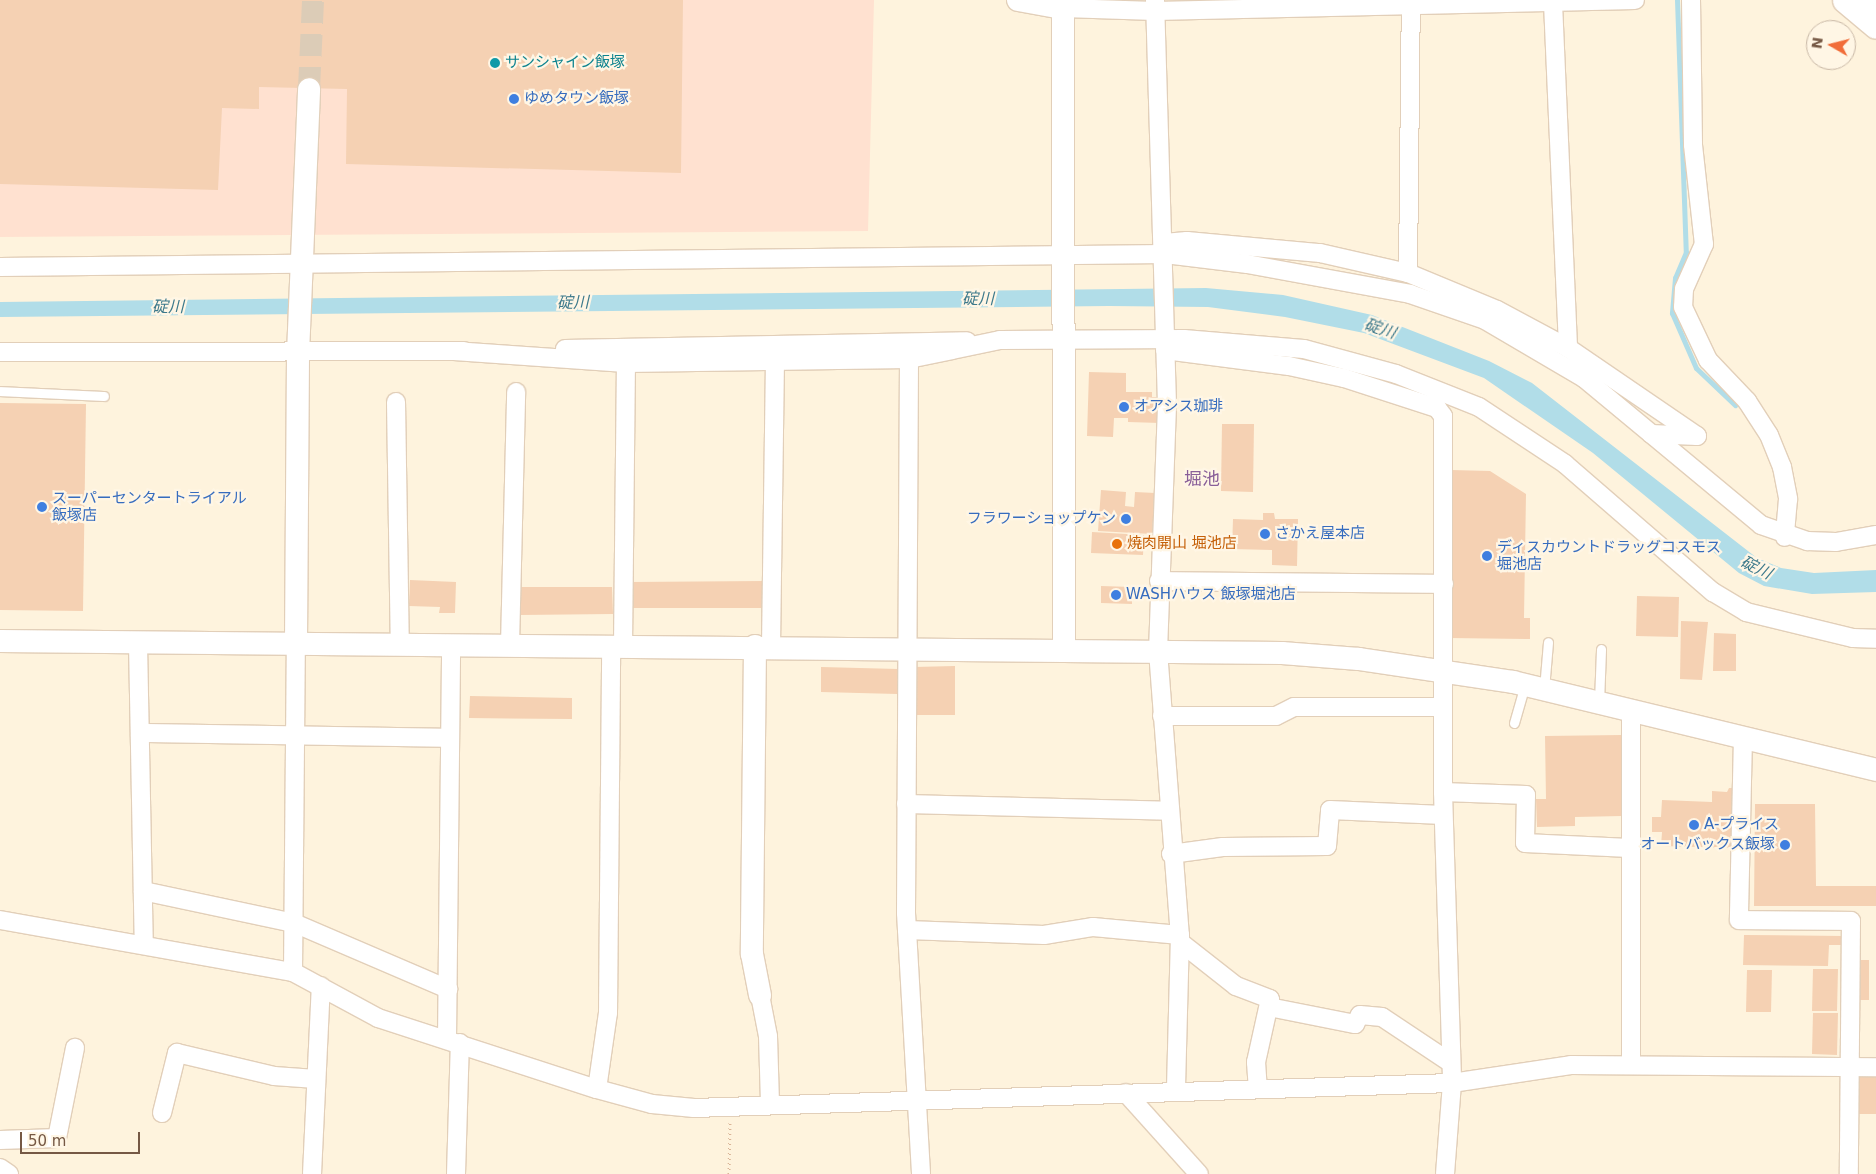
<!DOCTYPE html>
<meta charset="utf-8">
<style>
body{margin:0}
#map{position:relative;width:1876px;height:1174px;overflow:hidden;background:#fef3dd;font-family:"DejaVu Sans","Noto Sans JP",sans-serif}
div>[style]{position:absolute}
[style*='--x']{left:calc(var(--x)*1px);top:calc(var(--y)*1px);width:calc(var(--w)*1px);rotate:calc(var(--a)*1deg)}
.commercial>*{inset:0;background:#ffe1d0}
.water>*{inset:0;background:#b1dde8}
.stream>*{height:5px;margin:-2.5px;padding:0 2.5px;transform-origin:2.5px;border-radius:2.5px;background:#b1dde8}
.building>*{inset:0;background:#f5d1b3}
.tertiary-tunnel>*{height:22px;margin-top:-11px;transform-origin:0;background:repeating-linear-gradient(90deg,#dcccb7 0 22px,transparent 0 33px)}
.path>*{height:3px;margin-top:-1.5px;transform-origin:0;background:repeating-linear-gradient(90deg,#d9b497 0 1px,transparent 0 5px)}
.roads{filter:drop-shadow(1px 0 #e2cfb9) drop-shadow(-1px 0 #e2cfb9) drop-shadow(0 1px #e2cfb9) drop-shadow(0 -1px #e2cfb9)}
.service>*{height:9px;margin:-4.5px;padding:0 4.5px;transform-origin:4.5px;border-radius:4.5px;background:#fff}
.minor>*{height:18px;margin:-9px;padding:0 9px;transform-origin:9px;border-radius:9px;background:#fff}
.tertiary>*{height:22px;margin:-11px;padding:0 11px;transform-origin:11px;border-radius:11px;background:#fff}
.secondary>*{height:25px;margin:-12.5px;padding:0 12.5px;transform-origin:12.5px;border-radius:12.5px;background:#fff}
.dots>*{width:14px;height:14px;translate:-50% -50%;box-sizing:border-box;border:2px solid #fff6e5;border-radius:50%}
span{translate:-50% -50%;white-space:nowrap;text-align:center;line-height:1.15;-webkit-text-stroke:4.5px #fff6e5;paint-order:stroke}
.culture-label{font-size:15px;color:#0d838f}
.left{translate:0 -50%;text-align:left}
.shop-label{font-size:15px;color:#366cbe}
.right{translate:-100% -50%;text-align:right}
.food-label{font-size:15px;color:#c56008}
.water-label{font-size:16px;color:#3d798b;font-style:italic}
.quarter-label{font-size:18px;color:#895f99}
.north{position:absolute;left:1806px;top:20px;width:50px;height:50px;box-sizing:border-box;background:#fff6e5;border:1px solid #c8b7a5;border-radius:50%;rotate:278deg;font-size:14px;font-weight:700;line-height:20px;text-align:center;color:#755844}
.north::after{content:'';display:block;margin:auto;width:18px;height:22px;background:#f16d39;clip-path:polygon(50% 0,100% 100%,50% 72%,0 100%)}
.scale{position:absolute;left:20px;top:1132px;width:120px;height:22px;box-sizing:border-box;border:2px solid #755844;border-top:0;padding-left:6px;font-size:15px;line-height:18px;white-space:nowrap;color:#755844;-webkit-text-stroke:4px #fff6e5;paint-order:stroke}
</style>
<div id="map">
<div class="commercial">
<div style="clip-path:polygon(0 0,874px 0,868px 231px,0 237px)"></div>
</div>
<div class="water">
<div style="clip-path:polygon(1206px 288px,1283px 295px,1372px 315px,1489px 361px,1532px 383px,1757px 558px,1781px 568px,1814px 573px,1876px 570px,1876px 592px,1812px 594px,1764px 586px,1739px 573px,1593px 453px,1484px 378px,1364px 333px,1285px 317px,1208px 307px,1109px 306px,0 317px,0 302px)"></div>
</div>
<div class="stream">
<div style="--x:1677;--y:0;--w:252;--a:88"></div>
<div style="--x:1686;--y:252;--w:28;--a:113"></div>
<div style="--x:1675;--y:278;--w:35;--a:95"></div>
<div style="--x:1672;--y:313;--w:60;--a:66.4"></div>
<div style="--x:1696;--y:368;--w:54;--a:43.5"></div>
</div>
<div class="building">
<div style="clip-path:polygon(0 0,683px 0,681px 173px,346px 164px,347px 89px,259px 87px,259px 109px,222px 108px,218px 190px,0 184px)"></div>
<div style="clip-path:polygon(1089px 372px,1126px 373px,1126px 392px,1152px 392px,1152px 397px,1160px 397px,1160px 423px,1128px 422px,1128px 418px,1114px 418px,1113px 437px,1087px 436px)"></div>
<div style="clip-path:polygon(0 403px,86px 404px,83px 611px,0 610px)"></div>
<div style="clip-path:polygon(1222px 424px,1254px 424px,1253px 492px,1221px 491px)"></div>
<div style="clip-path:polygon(1451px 470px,1490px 471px,1526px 494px,1524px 618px,1530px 618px,1530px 639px,1449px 638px)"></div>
<div style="clip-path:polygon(1101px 490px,1126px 492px,1125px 506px,1134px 507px,1135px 492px,1155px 493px,1152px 534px,1098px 531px)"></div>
<div style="clip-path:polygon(1263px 513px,1274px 513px,1275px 519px,1298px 519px,1297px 566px,1272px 565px,1272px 550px,1232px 549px,1233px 519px,1263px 520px)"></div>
<div style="clip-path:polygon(1092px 532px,1144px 535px,1143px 555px,1091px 553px)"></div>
<div style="clip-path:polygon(410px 580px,456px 582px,455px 613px,439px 613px,440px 607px,409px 606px)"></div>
<div style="clip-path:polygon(765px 581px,765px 608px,630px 608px,630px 582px)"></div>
<div style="clip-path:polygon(1101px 586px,1132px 587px,1132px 604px,1101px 603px)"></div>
<div style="clip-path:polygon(520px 587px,612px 587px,613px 614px,520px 615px)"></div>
<div style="clip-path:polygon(1637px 596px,1679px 597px,1678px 637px,1636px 636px)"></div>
<div style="clip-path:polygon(1681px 621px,1708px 622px,1702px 680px,1680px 679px)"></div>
<div style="clip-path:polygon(1714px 633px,1736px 634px,1736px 671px,1713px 671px)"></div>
<div style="clip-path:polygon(955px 666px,955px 715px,914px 715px,914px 667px)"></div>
<div style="clip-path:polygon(821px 667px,898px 669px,897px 694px,821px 692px)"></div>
<div style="clip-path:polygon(470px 696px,572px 698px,572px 719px,469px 718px)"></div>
<div style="clip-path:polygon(1621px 735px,1622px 816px,1575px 817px,1575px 826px,1537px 827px,1536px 799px,1546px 799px,1545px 736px)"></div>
<div style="clip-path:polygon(1729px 788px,1738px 788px,1736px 848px,1661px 846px,1662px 832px,1652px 832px,1652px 817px,1661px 817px,1662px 800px,1712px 802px,1712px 791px,1727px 792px)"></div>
<div style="clip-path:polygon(1755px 804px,1815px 804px,1816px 886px,1876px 886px,1876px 906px,1754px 906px)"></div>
<div style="clip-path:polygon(1744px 935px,1842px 936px,1842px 945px,1829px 945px,1828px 966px,1743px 965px)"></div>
<div style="clip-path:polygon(1856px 960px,1869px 960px,1869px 1000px,1855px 1000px)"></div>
<div style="clip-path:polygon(1813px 969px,1838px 969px,1837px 1011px,1812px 1011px)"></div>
<div style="clip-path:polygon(1747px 970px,1772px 970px,1771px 1012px,1746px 1012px)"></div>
<div style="clip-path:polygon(1813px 1013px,1838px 1013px,1837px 1055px,1812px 1054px)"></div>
<div style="clip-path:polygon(1857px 1077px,1876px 1077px,1876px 1114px,1857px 1114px)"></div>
</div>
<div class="tertiary-tunnel">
<div style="--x:309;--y:89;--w:89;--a:-87.4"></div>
</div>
<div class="path">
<div style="--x:729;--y:1174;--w:52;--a:-88.9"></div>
</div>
<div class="roads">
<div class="service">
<div style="--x:0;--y:391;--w:104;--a:2.8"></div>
<div style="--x:1544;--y:689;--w:47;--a:-85.1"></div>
<div style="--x:1599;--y:702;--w:53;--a:-87.8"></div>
<div style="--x:1514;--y:723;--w:40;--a:-74"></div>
</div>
<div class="minor">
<div style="--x:1155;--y:0;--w:406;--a:88.3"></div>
<div style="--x:1167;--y:406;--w:245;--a:92.1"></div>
<div style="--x:1158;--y:651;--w:285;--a:85.6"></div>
<div style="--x:1180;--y:935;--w:156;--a:91.5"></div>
<div style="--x:1691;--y:0;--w:145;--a:89.2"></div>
<div style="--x:1693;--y:145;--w:100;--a:83.7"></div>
<div style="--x:1704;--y:244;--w:49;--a:114"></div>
<div style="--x:1684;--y:289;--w:18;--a:93"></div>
<div style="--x:1683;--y:307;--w:59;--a:64.7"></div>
<div style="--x:1708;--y:360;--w:57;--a:46.4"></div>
<div style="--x:1747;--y:401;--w:40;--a:57.1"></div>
<div style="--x:1769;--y:435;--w:35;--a:68"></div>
<div style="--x:1782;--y:467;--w:33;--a:79"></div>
<div style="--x:1788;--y:499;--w:38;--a:95"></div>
<div style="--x:1553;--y:3;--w:345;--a:87.5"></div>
<div style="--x:1063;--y:8;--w:92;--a:1.9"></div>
<div style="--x:1155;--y:11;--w:480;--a:-1.3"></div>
<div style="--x:1855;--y:8;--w:21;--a:-8"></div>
<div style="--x:1164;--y:243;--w:23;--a:-5"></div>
<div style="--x:1187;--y:241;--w:134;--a:5.2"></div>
<div style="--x:1320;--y:253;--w:90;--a:12.8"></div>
<div style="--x:1408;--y:273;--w:273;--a:-89.4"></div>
<div style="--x:0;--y:267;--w:1165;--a:-0.64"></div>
<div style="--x:1165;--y:254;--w:83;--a:7"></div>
<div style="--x:1247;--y:264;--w:166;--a:10.4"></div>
<div style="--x:1410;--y:294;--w:79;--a:19.1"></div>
<div style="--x:1485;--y:320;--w:115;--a:30.4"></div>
<div style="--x:1584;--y:378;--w:230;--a:39.7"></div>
<div style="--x:1761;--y:525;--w:49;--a:19.2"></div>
<div style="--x:1807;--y:541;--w:29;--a:2"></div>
<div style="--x:1836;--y:542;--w:41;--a:-9.9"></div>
<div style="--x:1408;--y:273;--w:96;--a:22.6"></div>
<div style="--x:1497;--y:310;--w:81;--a:28.2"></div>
<div style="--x:1568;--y:348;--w:156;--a:34.3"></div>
<div style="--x:1697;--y:436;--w:46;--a:-177.5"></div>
<div style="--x:565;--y:349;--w:402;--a:-1.1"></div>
<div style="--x:1165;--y:350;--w:125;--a:7.4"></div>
<div style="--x:1289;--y:366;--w:56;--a:12.3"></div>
<div style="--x:1344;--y:378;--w:98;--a:17.9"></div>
<div style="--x:1437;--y:408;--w:10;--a:53"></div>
<div style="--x:1443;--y:416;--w:376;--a:90"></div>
<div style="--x:1443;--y:792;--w:291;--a:88.2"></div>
<div style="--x:1452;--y:1083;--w:91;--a:94.4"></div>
<div style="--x:454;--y:351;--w:172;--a:4"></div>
<div style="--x:626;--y:363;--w:283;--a:-0.8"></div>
<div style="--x:909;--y:359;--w:93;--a:-11.8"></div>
<div style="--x:1000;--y:340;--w:184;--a:-0.3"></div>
<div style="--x:1184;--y:339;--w:120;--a:4.8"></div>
<div style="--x:1304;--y:349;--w:95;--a:15.2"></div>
<div style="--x:1396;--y:374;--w:89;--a:21.7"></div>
<div style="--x:1479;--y:407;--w:103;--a:33.5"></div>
<div style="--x:1565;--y:464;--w:196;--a:40.9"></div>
<div style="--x:1713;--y:592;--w:39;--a:31"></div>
<div style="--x:1746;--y:612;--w:110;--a:13.7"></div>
<div style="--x:1853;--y:638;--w:23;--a:2"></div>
<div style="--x:0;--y:352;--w:464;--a:-0.1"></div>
<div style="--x:909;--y:359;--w:554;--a:90.31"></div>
<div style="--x:906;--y:913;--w:261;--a:86.7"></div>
<div style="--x:396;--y:402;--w:242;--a:89.1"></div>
<div style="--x:1159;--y:581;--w:285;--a:0.6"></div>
<div style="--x:138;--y:643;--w:301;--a:88.9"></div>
<div style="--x:510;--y:645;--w:253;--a:-88.6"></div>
<div style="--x:623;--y:646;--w:283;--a:-89.4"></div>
<div style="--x:771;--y:646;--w:285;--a:-89.2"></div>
<div style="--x:1631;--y:709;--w:356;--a:90"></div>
<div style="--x:1162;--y:716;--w:114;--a:0"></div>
<div style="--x:1276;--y:716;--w:20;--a:-27"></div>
<div style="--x:1294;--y:707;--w:148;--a:0"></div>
<div style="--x:140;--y:733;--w:310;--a:0.9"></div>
<div style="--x:1743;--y:737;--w:183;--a:91.3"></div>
<div style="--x:1739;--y:920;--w:112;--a:0.5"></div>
<div style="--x:1851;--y:921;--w:253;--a:90.5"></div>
<div style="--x:1443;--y:792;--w:83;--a:2.1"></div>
<div style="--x:1526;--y:795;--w:48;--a:91.2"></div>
<div style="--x:1525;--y:843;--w:104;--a:2.8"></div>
<div style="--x:906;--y:804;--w:263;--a:1.5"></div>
<div style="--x:1171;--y:854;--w:52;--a:-7.7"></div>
<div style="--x:1223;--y:847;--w:104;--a:-0.6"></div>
<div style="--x:1327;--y:846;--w:36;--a:-85"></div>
<div style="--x:1330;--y:810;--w:113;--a:2.5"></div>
<div style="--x:143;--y:891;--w:154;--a:12"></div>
<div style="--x:294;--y:923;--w:168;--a:23.2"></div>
<div style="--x:0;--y:920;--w:298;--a:10.1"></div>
<div style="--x:293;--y:972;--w:97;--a:28.4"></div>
<div style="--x:378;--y:1018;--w:230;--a:18"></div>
<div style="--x:597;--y:1089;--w:57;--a:15.3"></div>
<div style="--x:652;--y:1104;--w:42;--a:5.4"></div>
<div style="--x:694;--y:1108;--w:758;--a:-1.89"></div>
<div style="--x:1452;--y:1083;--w:120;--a:-8.6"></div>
<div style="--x:1571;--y:1065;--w:305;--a:0.4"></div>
<div style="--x:907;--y:930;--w:137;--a:2.1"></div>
<div style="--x:1044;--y:935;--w:50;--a:-9.3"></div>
<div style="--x:1093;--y:927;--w:87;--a:5.3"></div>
<div style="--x:1180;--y:942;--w:71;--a:38.2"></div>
<div style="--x:1236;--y:986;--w:36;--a:21"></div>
<div style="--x:1270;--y:999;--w:65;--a:102.5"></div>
<div style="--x:1256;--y:1062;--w:26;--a:86"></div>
<div style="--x:293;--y:972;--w:330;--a:-89.5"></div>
<div style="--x:760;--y:995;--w:42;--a:79"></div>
<div style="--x:768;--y:1036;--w:69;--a:88.3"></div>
<div style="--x:1269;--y:1007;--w:88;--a:11.2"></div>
<div style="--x:1355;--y:1024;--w:10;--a:-61"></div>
<div style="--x:1360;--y:1015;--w:22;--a:5"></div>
<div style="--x:1382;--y:1017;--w:79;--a:33.7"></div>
<div style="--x:447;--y:1040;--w:396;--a:-89.4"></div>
<div style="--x:597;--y:1089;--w:77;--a:-81.8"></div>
<div style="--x:608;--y:1013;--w:367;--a:-89.5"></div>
<div style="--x:1126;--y:1093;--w:109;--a:48"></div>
<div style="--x:162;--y:1113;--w:62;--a:-76"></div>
<div style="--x:177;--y:1053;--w:100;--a:13.3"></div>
<div style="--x:274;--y:1076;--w:42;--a:4.1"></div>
<div style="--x:0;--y:1140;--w:57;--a:-2"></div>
<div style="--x:57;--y:1138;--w:92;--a:-78.7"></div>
<div style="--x:0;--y:1168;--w:11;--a:34"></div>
<div style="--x:312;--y:1174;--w:188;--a:-87.3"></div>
<div style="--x:456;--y:1174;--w:131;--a:-88.3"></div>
</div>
<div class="tertiary">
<div style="--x:1018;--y:0;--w:46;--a:10.1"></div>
<div style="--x:1063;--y:0;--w:649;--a:89.91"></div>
<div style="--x:0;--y:641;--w:1282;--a:0.54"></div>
<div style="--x:1282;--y:653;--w:77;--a:4.5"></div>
<div style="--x:1359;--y:659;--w:156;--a:8.5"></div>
<div style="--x:1513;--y:682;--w:374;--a:13.6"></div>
<div style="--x:296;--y:642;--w:288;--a:-89.6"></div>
<div style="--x:298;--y:354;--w:265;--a:-87.6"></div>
<div style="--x:755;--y:646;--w:308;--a:90.6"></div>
<div style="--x:752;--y:954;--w:42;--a:79"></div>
</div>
<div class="secondary">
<div style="--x:1845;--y:0;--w:40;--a:40"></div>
</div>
</div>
<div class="dots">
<div style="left:495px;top:63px;background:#0f9aa8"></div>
<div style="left:514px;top:99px;background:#3f7fe0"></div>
<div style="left:1124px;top:407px;background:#3f7fe0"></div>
<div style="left:42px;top:507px;background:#3f7fe0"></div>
<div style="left:1126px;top:519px;background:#3f7fe0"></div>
<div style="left:1265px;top:534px;background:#3f7fe0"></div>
<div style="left:1117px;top:544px;background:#e8710a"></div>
<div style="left:1487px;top:556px;background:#3f7fe0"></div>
<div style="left:1116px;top:595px;background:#3f7fe0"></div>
<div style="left:1694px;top:825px;background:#3f7fe0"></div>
<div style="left:1785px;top:845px;background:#3f7fe0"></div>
</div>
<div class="culture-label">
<span class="left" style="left:505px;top:63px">サンシャイン飯塚</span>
</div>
<div class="shop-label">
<span class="left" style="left:524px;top:99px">ゆめタウン飯塚</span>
<span class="left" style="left:1134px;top:407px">オアシス珈琲</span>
<span class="left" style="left:52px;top:507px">スーパーセンタートライアル<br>飯塚店</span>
<span class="right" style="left:1116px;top:519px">フラワーショップケン</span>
<span class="left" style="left:1275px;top:534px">さかえ屋本店</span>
<span class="left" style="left:1497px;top:556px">ディスカウントドラッグコスモス<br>堀池店</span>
<span class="left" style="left:1126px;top:595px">WASHハウス 飯塚堀池店</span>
<span class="left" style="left:1704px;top:825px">A-プライス</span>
<span class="right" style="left:1775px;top:845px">オートバックス飯塚</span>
</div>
<div class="food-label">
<span class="left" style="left:1127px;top:544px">焼肉開山 堀池店</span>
</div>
<div class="water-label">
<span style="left:978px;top:299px">碇川</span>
<span style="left:573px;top:303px;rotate:-1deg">碇川</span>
<span style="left:168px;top:307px">碇川</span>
<span style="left:1380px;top:329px;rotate:18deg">碇川</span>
<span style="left:1756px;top:568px;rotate:26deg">碇川</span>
</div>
<div class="quarter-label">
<span style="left:1202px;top:479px">堀池</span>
</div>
<div class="north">N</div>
<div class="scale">50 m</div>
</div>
